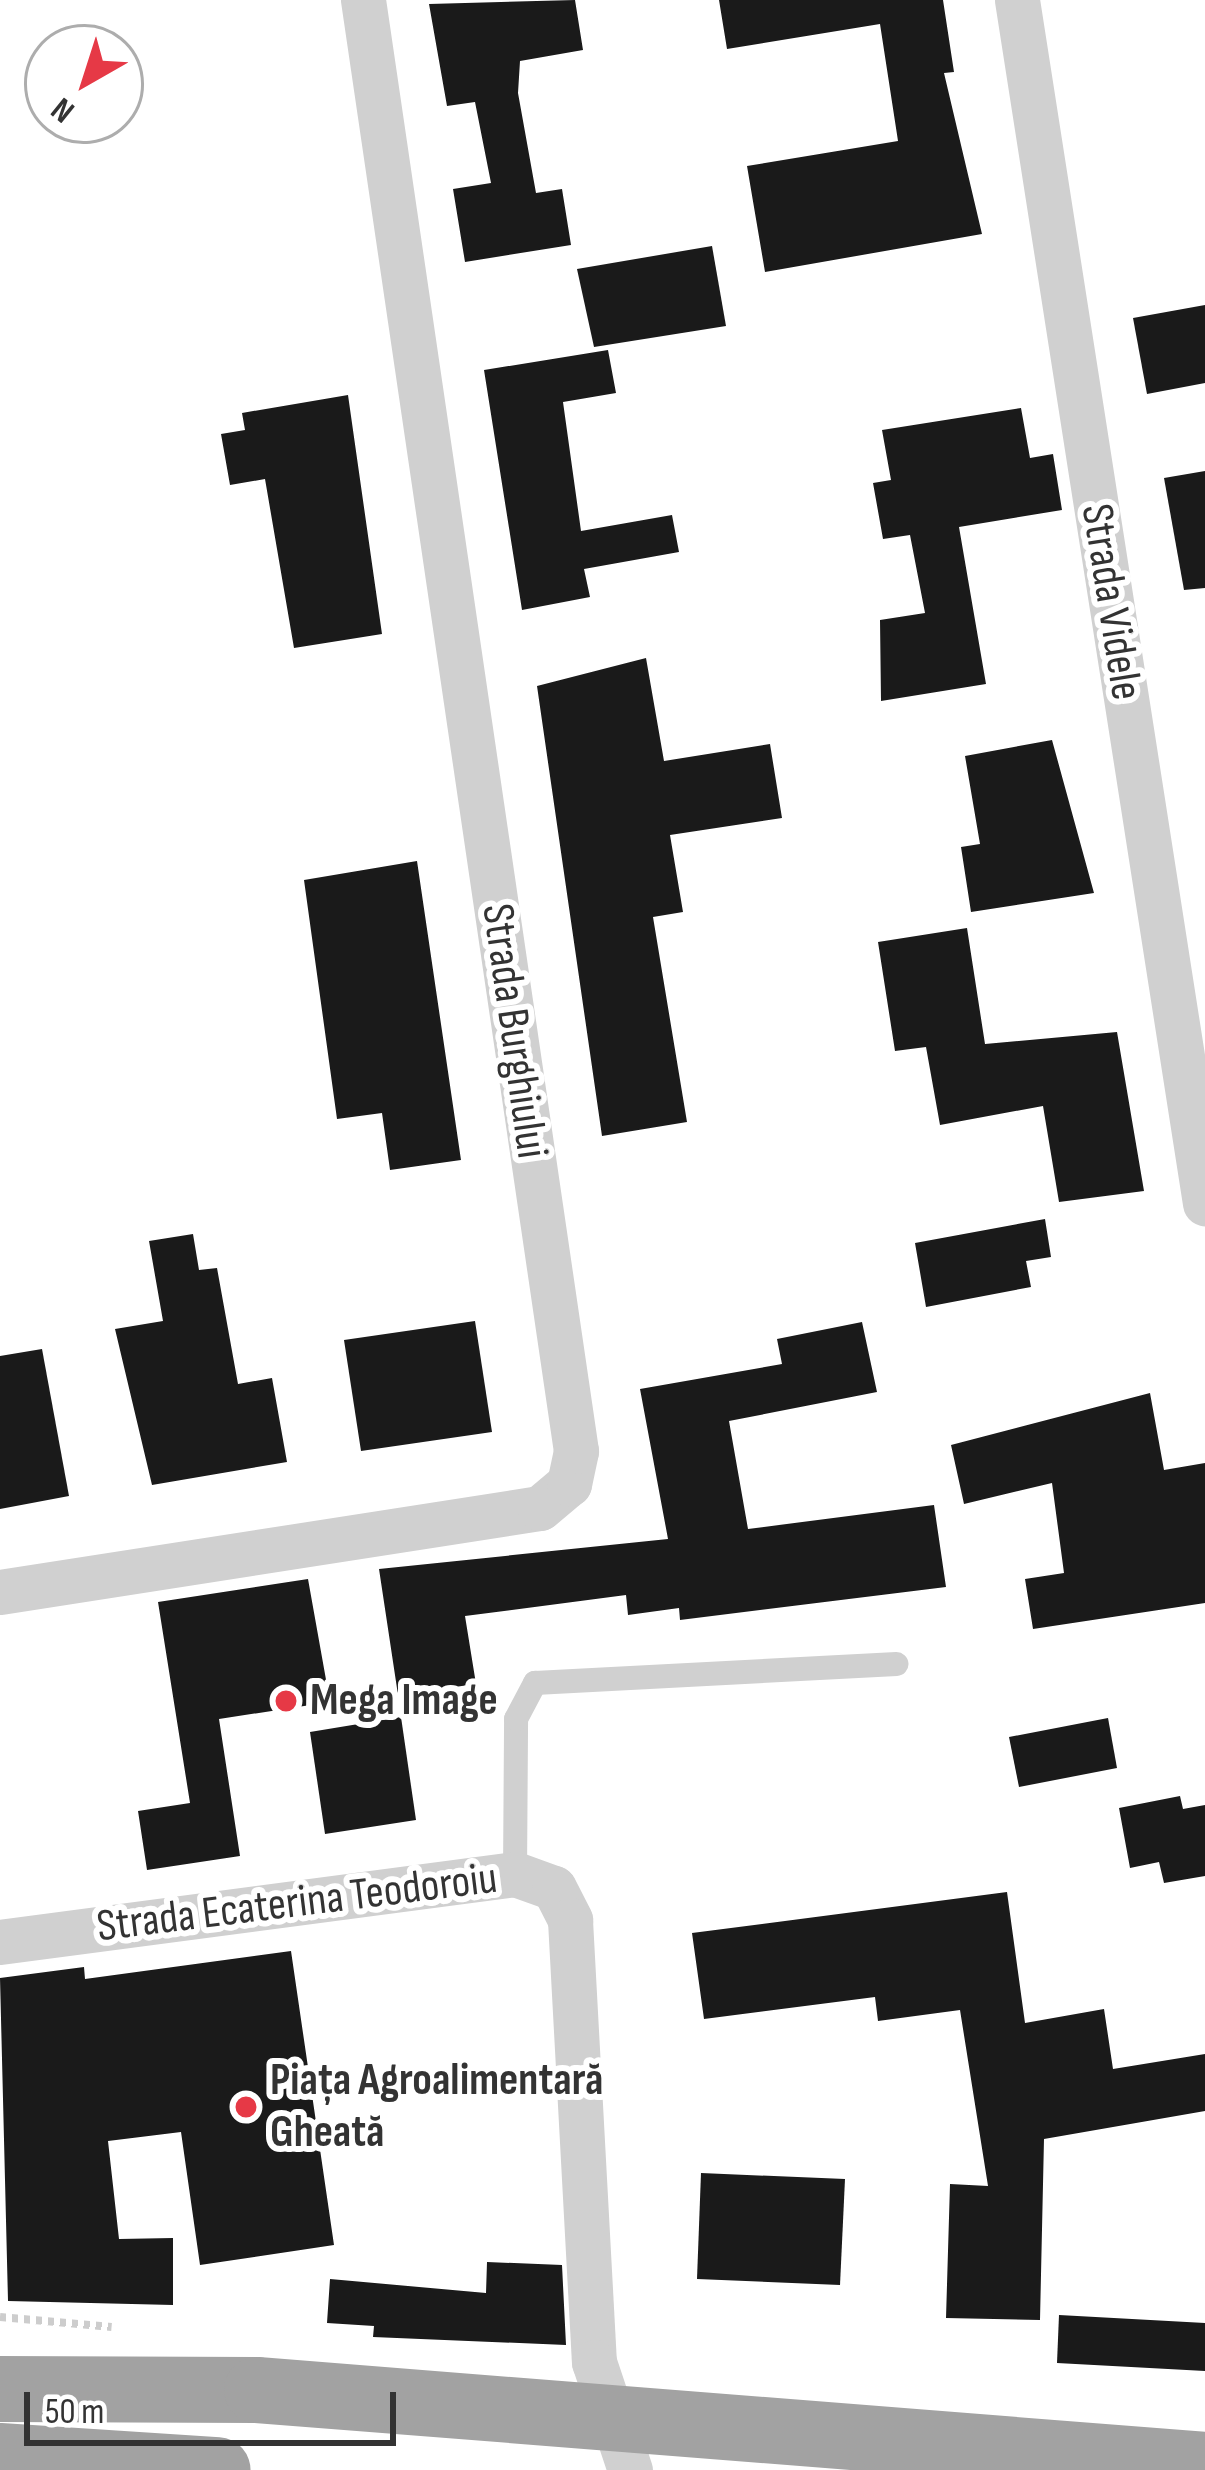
<!DOCTYPE html>
<meta charset="utf-8">
<style>
body{margin:0}
#map{position:relative;width:1205px;height:2470px;overflow:hidden;background:#fff;font-family:"Sofia Sans Condensed",sans-serif}
div>[style]{position:absolute}
[style*='--x']{left:calc(var(--x)*1px);top:calc(var(--y)*1px);width:calc(var(--w)*1px);rotate:calc(var(--a)*1deg)}
.building>*{inset:0;background:#1a1a1a}
.path>*{height:8px;margin-top:-4px;transform-origin:0;background:repeating-linear-gradient(90deg,#cdcdcd 0 6px,transparent 0 12px)}
.service>*{height:24px;margin:-12px;padding:0 12px;transform-origin:12px;border-radius:12px;background:#d0d0d0}
.minor>*{height:45px;margin:-22.5px;padding:0 22.5px;transform-origin:22.5px;border-radius:22.5px;background:#d0d0d0}
.trunk>*{height:66px;margin:-33px;padding:0 33px;transform-origin:33px;border-radius:33px;background:#a2a2a2}
.dots>*{width:33px;height:33px;translate:-50% -50%;box-sizing:border-box;border:6px solid #fff;border-radius:50%}
span{translate:-50% -50%;white-space:nowrap;text-align:center;line-height:1.15;-webkit-text-stroke:12px #fff;paint-order:stroke}
.street-label{font-size:45px;color:#333}
.poi-label{font-size:45px;color:#333;font-weight:700}
.left{translate:0 -50%;text-align:left}
.north{position:absolute;left:24px;top:24px;width:120px;height:120px;box-sizing:border-box;background:#fff;border:3px solid #adadad;border-radius:50%;rotate:219deg;font-size:33px;font-weight:700;line-height:48px;text-align:center;color:#333}
.north::after{content:'';display:block;margin:auto;width:42px;height:54px;background:#e63946;clip-path:polygon(50% 0,100% 100%,50% 72%,0 100%)}
.scale{position:absolute;left:24px;top:2392px;width:372px;height:54px;box-sizing:border-box;border:6px solid #333;border-top:0;padding-left:15px;font-size:36px;line-height:42px;white-space:nowrap;color:#333;-webkit-text-stroke:9px #fff;paint-order:stroke}
</style>
<div id="map">
<div class="building">
<div style="clip-path:polygon(575px 0,583px 50px,520px 61px,518px 93px,536px 193px,562px 189px,571px 245px,465px 262px,453px 189px,491px 183px,475px 102px,447px 106px,429px 4px)"></div>
<div style="clip-path:polygon(719px 0,943px 0,954px 72px,944px 73px,982px 234px,765px 272px,747px 166px,898px 141px,880px 24px,727px 49px)"></div>
<div style="clip-path:polygon(712px 246px,726px 326px,594px 347px,577px 269px)"></div>
<div style="clip-path:polygon(1205px 305px,1205px 383px,1147px 394px,1133px 318px)"></div>
<div style="clip-path:polygon(608px 350px,616px 393px,563px 402px,581px 531px,672px 515px,679px 552px,584px 569px,590px 597px,522px 610px,484px 370px)"></div>
<div style="clip-path:polygon(348px 395px,382px 634px,294px 648px,265px 479px,230px 485px,221px 434px,245px 430px,242px 413px)"></div>
<div style="clip-path:polygon(1021px 408px,1030px 458px,1053px 454px,1062px 510px,959px 527px,986px 684px,881px 701px,880px 620px,925px 613px,910px 535px,883px 539px,873px 483px,891px 480px,882px 430px)"></div>
<div style="clip-path:polygon(1205px 471px,1205px 588px,1184px 590px,1164px 478px)"></div>
<div style="clip-path:polygon(646px 658px,664px 761px,770px 744px,782px 818px,670px 835px,683px 912px,653px 917px,687px 1122px,602px 1136px,537px 686px)"></div>
<div style="clip-path:polygon(1052px 740px,1094px 893px,971px 912px,961px 847px,980px 844px,965px 756px)"></div>
<div style="clip-path:polygon(417px 861px,461px 1160px,390px 1170px,382px 1113px,337px 1119px,304px 880px)"></div>
<div style="clip-path:polygon(967px 928px,985px 1044px,1117px 1032px,1144px 1191px,1059px 1202px,1043px 1106px,940px 1125px,926px 1047px,895px 1051px,878px 942px)"></div>
<div style="clip-path:polygon(1045px 1219px,1051px 1257px,1026px 1261px,1031px 1287px,926px 1307px,915px 1243px)"></div>
<div style="clip-path:polygon(193px 1234px,199px 1270px,217px 1268px,238px 1384px,272px 1378px,287px 1462px,152px 1485px,115px 1329px,163px 1321px,149px 1241px)"></div>
<div style="clip-path:polygon(475px 1321px,492px 1432px,361px 1451px,344px 1340px)"></div>
<div style="clip-path:polygon(862px 1322px,877px 1392px,729px 1421px,748px 1529px,934px 1505px,946px 1587px,680px 1620px,679px 1608px,628px 1615px,626px 1595px,465px 1616px,476px 1684px,398px 1695px,379px 1569px,668px 1539px,640px 1389px,782px 1364px,777px 1339px)"></div>
<div style="clip-path:polygon(42px 1349px,69px 1496px,0 1509px,0 1356px)"></div>
<div style="clip-path:polygon(1150px 1393px,1164px 1470px,1205px 1463px,1205px 1603px,1033px 1629px,1025px 1579px,1064px 1573px,1052px 1483px,964px 1504px,951px 1445px)"></div>
<div style="clip-path:polygon(308px 1579px,330px 1702px,219px 1719px,240px 1856px,147px 1870px,138px 1811px,190px 1803px,158px 1602px)"></div>
<div style="clip-path:polygon(401px 1717px,416px 1820px,325px 1834px,310px 1732px)"></div>
<div style="clip-path:polygon(1108px 1718px,1117px 1768px,1019px 1787px,1009px 1737px)"></div>
<div style="clip-path:polygon(1180px 1796px,1183px 1809px,1205px 1805px,1205px 1876px,1164px 1883px,1159px 1862px,1130px 1868px,1119px 1808px)"></div>
<div style="clip-path:polygon(1007px 1892px,1025px 2023px,1104px 2009px,1113px 2069px,1205px 2054px,1205px 2111px,1044px 2139px,1040px 2320px,946px 2318px,950px 2184px,988px 2186px,960px 2010px,878px 2021px,875px 1997px,704px 2019px,692px 1933px)"></div>
<div style="clip-path:polygon(291px 1951px,334px 2245px,200px 2265px,181px 2132px,108px 2141px,119px 2239px,173px 2238px,173px 2305px,8px 2301px,0 1978px,84px 1967px,85px 1979px)"></div>
<div style="clip-path:polygon(701px 2173px,845px 2179px,840px 2285px,697px 2279px)"></div>
<div style="clip-path:polygon(487px 2262px,562px 2265px,566px 2345px,373px 2337px,374px 2326px,327px 2323px,330px 2279px,486px 2293px)"></div>
<div style="clip-path:polygon(1059px 2315px,1205px 2323px,1205px 2371px,1057px 2363px)"></div>
</div>
<div class="path">
<div style="--x:0;--y:2317;--w:112;--a:5.1"></div>
</div>
<div class="service">
<div style="--x:515;--y:1874;--w:155;--a:-89.6"></div>
<div style="--x:516;--y:1719;--w:41;--a:-62.2"></div>
<div style="--x:535;--y:1683;--w:362;--a:-3"></div>
</div>
<div class="minor">
<div style="--x:1017;--y:0;--w:1218;--a:81.12"></div>
<div style="--x:0;--y:1592;--w:546;--a:-8.84"></div>
<div style="--x:540;--y:1508;--w:38;--a:-40"></div>
<div style="--x:569;--y:1484;--w:34;--a:-78"></div>
<div style="--x:576;--y:1451;--w:1467;--a:-98.35"></div>
<div style="--x:0;--y:1942;--w:519;--a:-7.52"></div>
<div style="--x:515;--y:1874;--w:41;--a:19.7"></div>
<div style="--x:554;--y:1888;--w:36;--a:63"></div>
<div style="--x:570;--y:1920;--w:443;--a:86.9"></div>
<div style="--x:594;--y:2362;--w:114;--a:71.6"></div>
</div>
<div class="trunk">
<div style="--x:0;--y:2389;--w:257;--a:0.2"></div>
<div style="--x:257;--y:2390;--w:951;--a:4.52"></div>
<div style="--x:0;--y:2456;--w:218;--a:3.7"></div>
</div>
<div class="dots">
<div style="left:286px;top:1701px;background:#e63946"></div>
<div style="left:246px;top:2107px;background:#e63946"></div>
</div>
<div class="street-label">
<span style="left:1111px;top:602px;rotate:81deg">Strada Videle</span>
<span style="left:514px;top:1031px;rotate:82deg">Strada Burghiului</span>
<span style="left:297px;top:1903px;rotate:-7deg">Strada Ecaterina Teodoroiu</span>
</div>
<div class="poi-label">
<span class="left" style="left:310px;top:1701px">Mega Image</span>
<span class="left" style="left:270px;top:2107px">Piața Agroalimentară<br>Gheată</span>
</div>
<div class="north">N</div>
<div class="scale">50 m</div>
</div>
